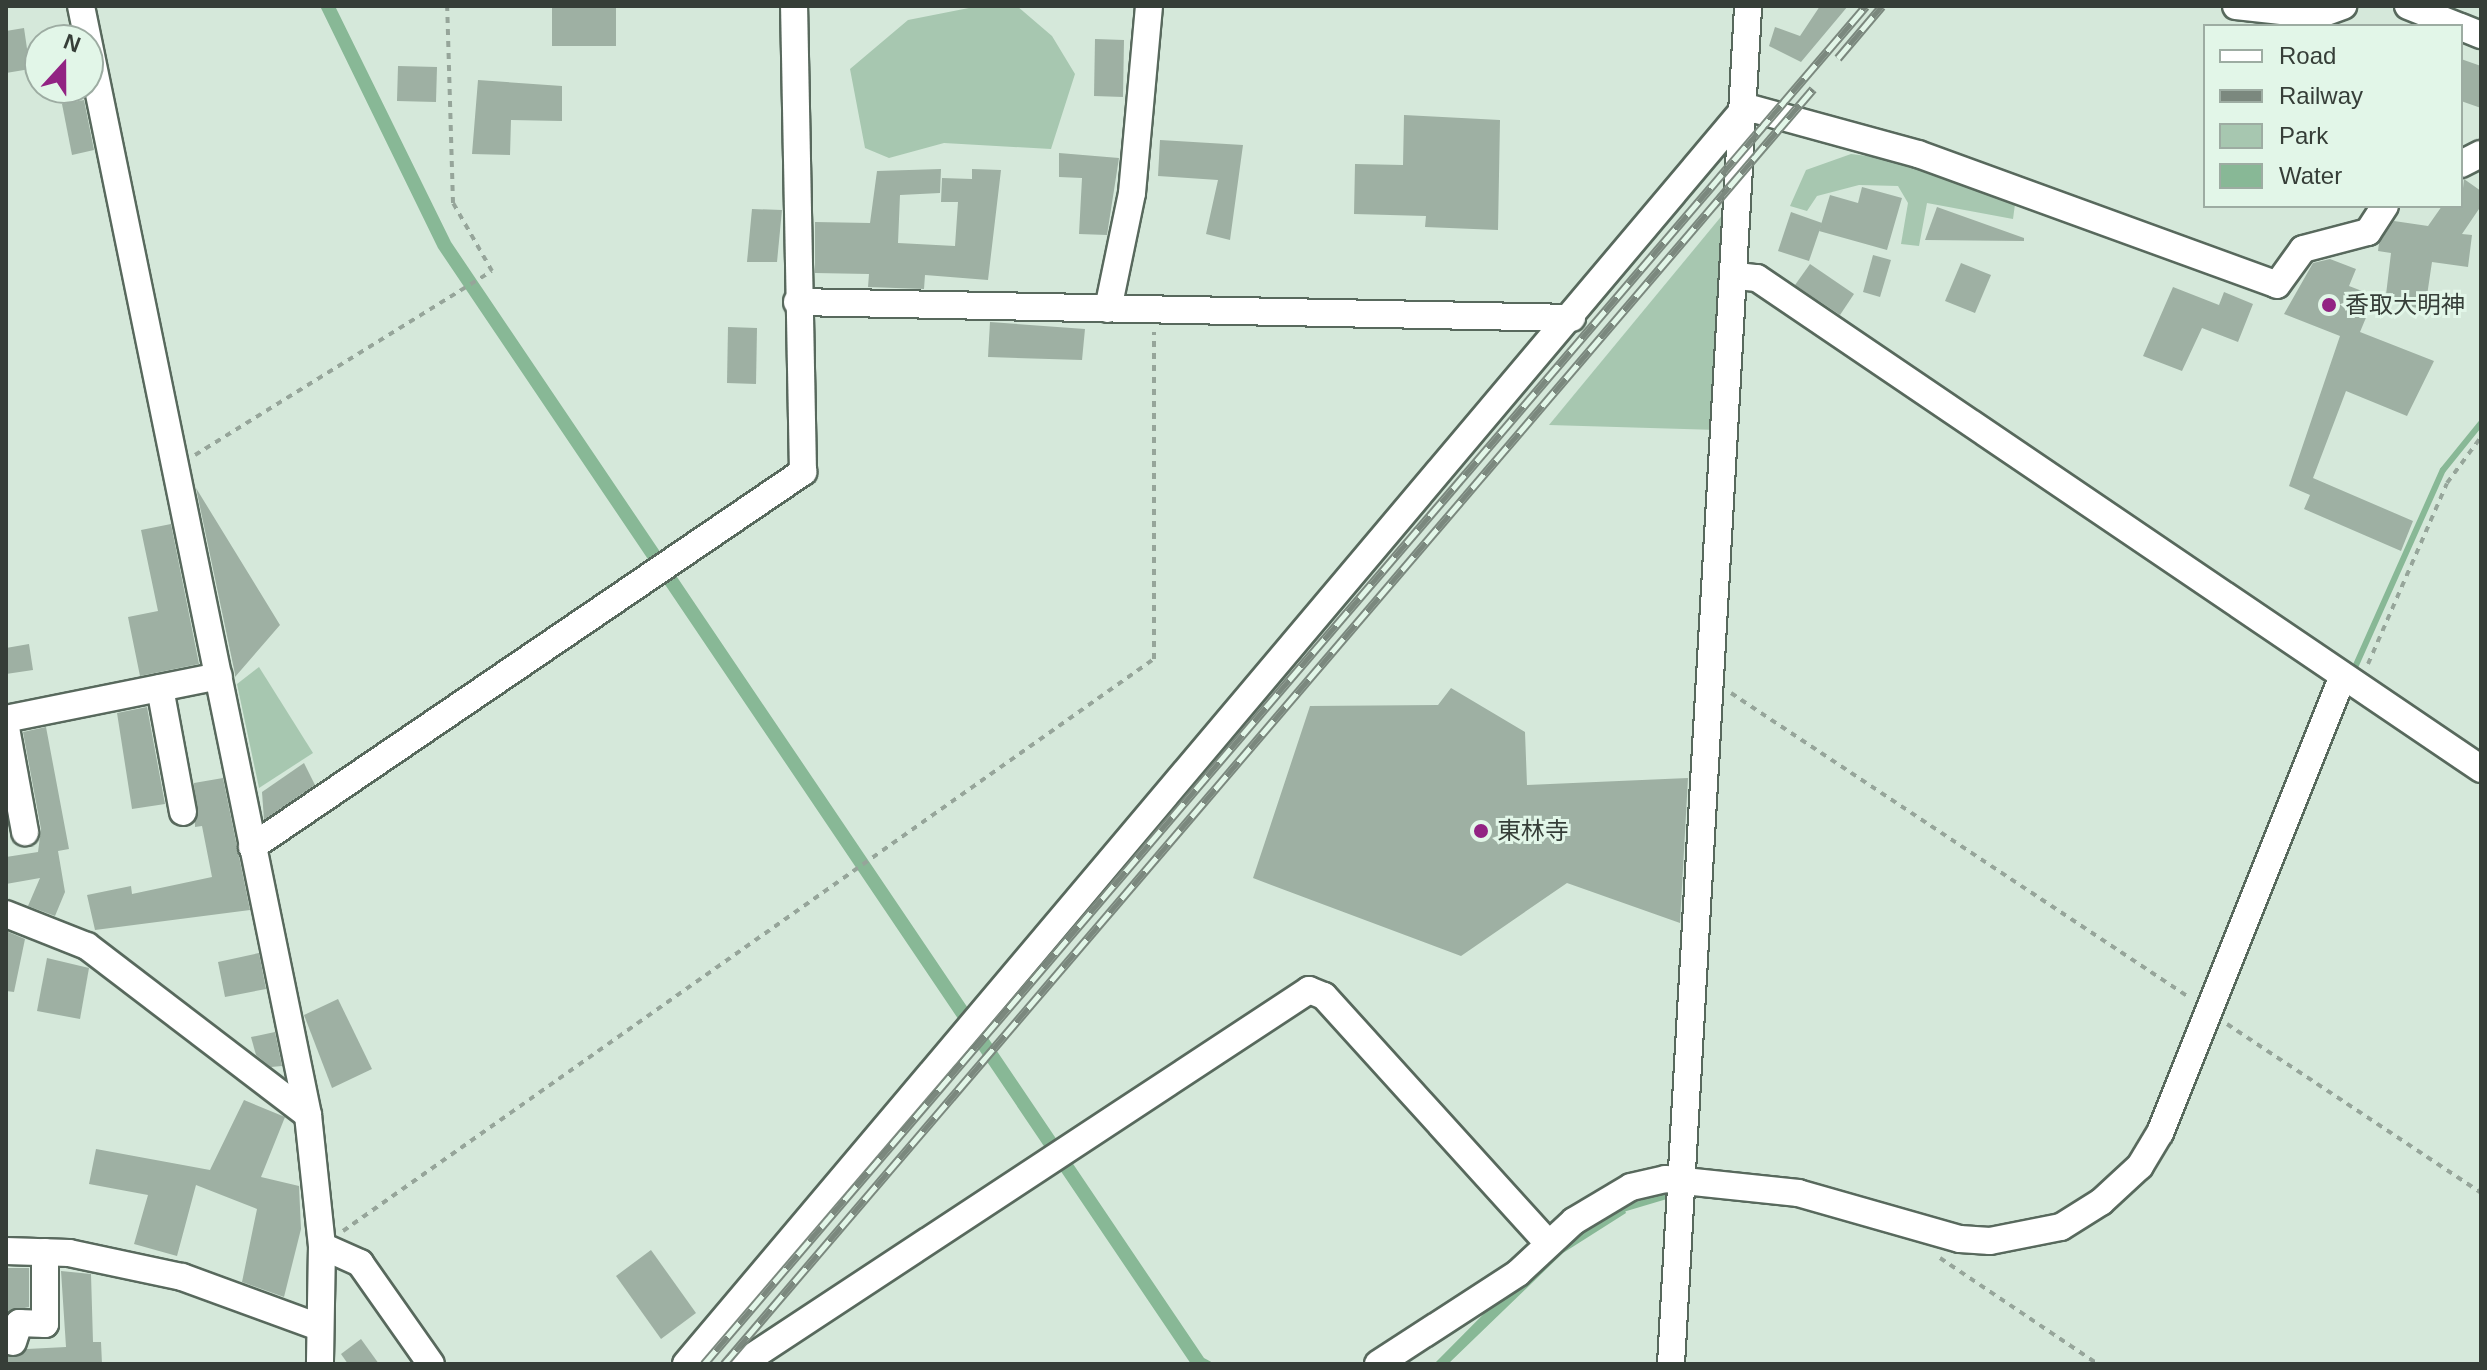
<!DOCTYPE html>
<meta charset="utf-8">
<style>
body{margin:0}
#map{position:relative;width:2487px;height:1370px;overflow:hidden;background:#d5e8da;font-family:Helvetica,"Noto Sans JP",sans-serif}
div>[style]{position:absolute}
[style*='--x']{left:calc(var(--x)*1px);top:calc(var(--y)*1px);width:calc(var(--w)*1px);rotate:calc(var(--a)*1deg)}
.green>*{inset:0;background:#a7c7b0}
.water>*{inset:0;background:#88b896}
.stream>*{height:6px;margin:-3px;padding:0 3px;transform-origin:3px;border-radius:3px;background:#88b896}
.building>*{inset:0;background:#9eb0a3}
.path>*{height:4px;margin-top:-2px;transform-origin:0;background:repeating-linear-gradient(90deg,#96a59a 0 6px,transparent 0 12px)}
.roads{filter:drop-shadow(2px 0 #58695d) drop-shadow(-2px 0 #58695d) drop-shadow(0 2px #58695d) drop-shadow(0 -2px #58695d)}
.minor>*{height:26px;margin:-13px;padding:0 13px;transform-origin:13px;border-radius:13px;background:#fff}
.rail>*{height:9px;margin-top:-4.5px;transform-origin:0;background:repeating-linear-gradient(90deg,#e2f6e8 0 18px,#7b887e 0 36px);box-sizing:border-box;border-block:2px solid #7b887e}
.dots>*{width:22px;height:22px;translate:-50% -50%;box-sizing:border-box;border:4px solid #e2f6e8;border-radius:50%}
span{translate:-50% -50%;white-space:nowrap;text-align:center;line-height:1.15;-webkit-text-stroke:6px #e2f6e8;paint-order:stroke}
.poi-label{font-size:24px;color:#363e38}
.left{translate:0 -50%;text-align:left}
.frame{position:absolute;inset:0;border:8px solid #363e38;pointer-events:none}
.legend{position:absolute;left:2203px;top:24px;width:260px;height:184px;box-sizing:border-box;background:#e2f6e8;border:2px solid #9daca2;margin:0;padding:10px 14px;list-style:none;font-size:24px;color:#363e38}
.legend li{display:flex;align-items:center;gap:16px;height:40px}
.legend b{width:40px;border:2px solid #9daca2}
.north{position:absolute;left:24px;top:24px;width:80px;height:80px;box-sizing:border-box;background:#e2f6e8;border:2px solid #9daca2;border-radius:50%;rotate:21deg;font-size:22px;font-weight:700;line-height:32px;text-align:center;color:#363e38}
.north::after{content:'';display:block;margin:auto;width:28px;height:36px;background:#922383;clip-path:polygon(50% 0,100% 100%,50% 72%,0 100%)}
</style>
<div id="map">
<div class="green">
<div style="clip-path:polygon(979px 6px,1017px 6px,1052px 36px,1075px 74px,1051px 149px,944px 143px,889px 158px,865px 148px,850px 69px,908px 20px)"></div>
<div style="clip-path:polygon(1851px 154px,1884px 158px,2016px 197px,2013px 219px,1927px 203px,1919px 246px,1901px 244px,1908px 203px,1898px 186px,1859px 185px,1817px 196px,1807px 211px,1790px 206px,1806px 170px)"></div>
<div style="clip-path:polygon(1729px 207px,1718px 430px,1549px 425px)"></div>
<div style="clip-path:polygon(259px 667px,313px 753px,259px 788px,237px 684px)"></div>
</div>
<div class="water">
<div style="clip-path:polygon(320px 6px,335px 6px,451px 242px,1204px 1358px,1215px 1364px,1191px 1364px,438px 248px)"></div>
<div style="clip-path:polygon(1621px 1201px,1626px 1213px,1563px 1253px,1448px 1364px,1434px 1364px,1555px 1242px)"></div>
</div>
<div class="stream">
<div style="--x:2352;--y:674;--w:223;--a:-66"></div>
<div style="--x:2443;--y:470;--w:60;--a:-51"></div>
<div style="--x:1619;--y:1210;--w:56;--a:-16.5"></div>
</div>
<div class="building">
<div style="clip-path:polygon(552px 6px,616px 6px,616px 46px,552px 46px)"></div>
<div style="clip-path:polygon(1820px 6px,1848px 6px,1801px 62px,1769px 46px,1775px 27px,1800px 36px)"></div>
<div style="clip-path:polygon(24px 28px,30px 69px,6px 73px,6px 31px)"></div>
<div style="clip-path:polygon(1095px 39px,1124px 40px,1123px 97px,1094px 96px)"></div>
<div style="clip-path:polygon(2461px 59px,2481px 66px,2481px 108px,2461px 101px)"></div>
<div style="clip-path:polygon(398px 66px,437px 67px,436px 102px,397px 101px)"></div>
<div style="clip-path:polygon(478px 80px,562px 86px,562px 121px,511px 120px,510px 155px,472px 154px)"></div>
<div style="clip-path:polygon(84px 100px,94px 150px,72px 155px,62px 104px)"></div>
<div style="clip-path:polygon(1404px 115px,1500px 120px,1498px 230px,1425px 227px,1426px 216px,1354px 214px,1355px 164px,1403px 165px)"></div>
<div style="clip-path:polygon(1160px 140px,1243px 145px,1230px 240px,1206px 234px,1218px 180px,1158px 176px)"></div>
<div style="clip-path:polygon(1059px 153px,1119px 158px,1107px 235px,1079px 234px,1082px 178px,1059px 177px)"></div>
<div style="clip-path:polygon(941px 169px,940px 193px,900px 195px,898px 243px,955px 246px,958px 202px,941px 202px,942px 178px,972px 179px,972px 169px,1001px 170px,988px 280px,925px 275px,924px 289px,868px 287px,869px 274px,815px 273px,815px 222px,870px 223px,877px 171px)"></div>
<div style="clip-path:polygon(2464px 179px,2481px 191px,2481px 206px,2462px 234px,2472px 235px,2468px 267px,2432px 262px,2425px 309px,2385px 303px,2391px 253px,2378px 251px,2379px 243px,2394px 221px,2428px 226px,2442px 206px,2461px 206px)"></div>
<div style="clip-path:polygon(1862px 187px,1902px 198px,1887px 250px,1819px 231px,1830px 195px,1858px 203px)"></div>
<div style="clip-path:polygon(1937px 207px,2024px 238px,2024px 241px,1925px 240px)"></div>
<div style="clip-path:polygon(752px 209px,782px 210px,777px 262px,747px 262px)"></div>
<div style="clip-path:polygon(1791px 212px,1822px 223px,1809px 261px,1778px 251px)"></div>
<div style="clip-path:polygon(1873px 255px,1891px 260px,1880px 297px,1863px 292px)"></div>
<div style="clip-path:polygon(2330px 259px,2356px 269px,2349px 286px,2375px 296px,2360px 332px,2434px 361px,2407px 416px,2346px 391px,2313px 478px,2413px 521px,2401px 551px,2304px 509px,2310px 495px,2289px 486px,2340px 336px,2284px 314px,2313px 263px)"></div>
<div style="clip-path:polygon(1961px 263px,1991px 275px,1975px 313px,1945px 301px)"></div>
<div style="clip-path:polygon(1810px 264px,1854px 294px,1840px 315px,1795px 285px)"></div>
<div style="clip-path:polygon(2173px 287px,2219px 305px,2224px 292px,2253px 304px,2238px 342px,2202px 328px,2182px 371px,2143px 356px)"></div>
<div style="clip-path:polygon(990px 322px,1085px 329px,1082px 360px,988px 357px)"></div>
<div style="clip-path:polygon(728px 327px,757px 328px,756px 384px,727px 383px)"></div>
<div style="clip-path:polygon(196px 488px,280px 625px,235px 677px,235px 674px)"></div>
<div style="clip-path:polygon(171px 524px,199px 664px,140px 676px,128px 617px,158px 611px,141px 530px)"></div>
<div style="clip-path:polygon(29px 644px,33px 670px,6px 674px,6px 648px)"></div>
<div style="clip-path:polygon(1451px 688px,1525px 732px,1527px 785px,1688px 778px,1680px 923px,1567px 883px,1461px 956px,1253px 878px,1310px 706px,1438px 705px)"></div>
<div style="clip-path:polygon(147px 707px,165px 804px,132px 809px,117px 713px)"></div>
<div style="clip-path:polygon(46px 727px,69px 849px,58px 851px,65px 892px,55px 916px,28px 906px,40px 878px,6px 884px,6px 857px,38px 852px,41px 829px,23px 732px)"></div>
<div style="clip-path:polygon(304px 763px,315px 785px,264px 820px,262px 792px)"></div>
<div style="clip-path:polygon(223px 778px,250px 910px,95px 930px,87px 895px,131px 886px,132px 894px,212px 877px,202px 826px,195px 827px,194px 783px)"></div>
<div style="clip-path:polygon(6px 931px,25px 939px,14px 992px,6px 991px)"></div>
<div style="clip-path:polygon(259px 953px,266px 989px,225px 997px,218px 962px)"></div>
<div style="clip-path:polygon(47px 958px,89px 968px,80px 1019px,37px 1011px)"></div>
<div style="clip-path:polygon(338px 999px,372px 1069px,332px 1088px,304px 1015px)"></div>
<div style="clip-path:polygon(275px 1032px,282px 1066px,271px 1067px,256px 1055px,251px 1037px)"></div>
<div style="clip-path:polygon(244px 1100px,285px 1117px,261px 1177px,299px 1186px,301px 1229px,284px 1297px,242px 1282px,257px 1209px,196px 1185px,177px 1256px,134px 1244px,148px 1195px,89px 1184px,96px 1149px,210px 1170px)"></div>
<div style="clip-path:polygon(651px 1250px,696px 1313px,661px 1339px,616px 1276px)"></div>
<div style="clip-path:polygon(6px 1268px,29px 1268px,29px 1307px,6px 1312px)"></div>
<div style="clip-path:polygon(61px 1271px,91px 1274px,93px 1342px,101px 1342px,102px 1364px,6px 1364px,6px 1356px,27px 1349px,66px 1347px)"></div>
<div style="clip-path:polygon(361px 1339px,379px 1364px,348px 1364px,341px 1354px)"></div>
</div>
<div class="path">
<div style="--x:195;--y:455;--w:349;--a:-31.8"></div>
<div style="--x:492;--y:271;--w:78;--a:-119.8"></div>
<div style="--x:453;--y:203;--w:197;--a:-91.7"></div>
<div style="--x:2368;--y:664;--w:197;--a:-66.4"></div>
<div style="--x:2447;--y:483;--w:57;--a:-53.5"></div>
<div style="--x:1731;--y:693;--w:551;--a:33.6"></div>
<div style="--x:2227;--y:1024;--w:305;--a:33.6"></div>
<div style="--x:343;--y:1231;--w:992;--a:-35.2"></div>
<div style="--x:1154;--y:659;--w:327;--a:-90"></div>
<div style="--x:1940;--y:1258;--w:190;--a:33.9"></div>
</div>
<div class="roads">
<div class="minor">
<div style="--x:81;--y:6;--w:1132;--a:78.43"></div>
<div style="--x:308;--y:1115;--w:132;--a:83.9"></div>
<div style="--x:322;--y:1246;--w:118;--a:91"></div>
<div style="--x:2236;--y:6;--w:82;--a:6.3"></div>
<div style="--x:2318;--y:15;--w:27;--a:-20"></div>
<div style="--x:2408;--y:6;--w:54;--a:21.8"></div>
<div style="--x:2461;--y:27;--w:22;--a:22"></div>
<div style="--x:1746;--y:107;--w:178;--a:15.3"></div>
<div style="--x:1918;--y:154;--w:382;--a:20"></div>
<div style="--x:2277;--y:285;--w:44;--a:-54.2"></div>
<div style="--x:2303;--y:249;--w:67;--a:-14.7"></div>
<div style="--x:2368;--y:232;--w:31;--a:-57"></div>
<div style="--x:2461;--y:164;--w:22;--a:-27"></div>
<div style="--x:1737;--y:276;--w:20;--a:6"></div>
<div style="--x:1757;--y:278;--w:875;--a:34.14"></div>
<div style="--x:797;--y:302;--w:775;--a:1.18"></div>
<div style="--x:1108;--y:309;--w:118;--a:-78.3"></div>
<div style="--x:1132;--y:193;--w:188;--a:-84.8"></div>
<div style="--x:160;--y:688;--w:126;--a:79.5"></div>
<div style="--x:6;--y:719;--w:217;--a:-11.4"></div>
<div style="--x:6;--y:728;--w:106;--a:79.6"></div>
<div style="--x:252;--y:847;--w:667;--a:-34.24"></div>
<div style="--x:803;--y:472;--w:466;--a:-91.1"></div>
<div style="--x:6;--y:914;--w:87;--a:21.6"></div>
<div style="--x:87;--y:946;--w:278;--a:37.4"></div>
<div style="--x:322;--y:1246;--w:42;--a:24.1"></div>
<div style="--x:360;--y:1263;--w:123;--a:54.9"></div>
<div style="--x:6;--y:1251;--w:63;--a:1.8"></div>
<div style="--x:69;--y:1253;--w:116;--a:12"></div>
<div style="--x:182;--y:1277;--w:146;--a:20.1"></div>
<div style="--x:13;--y:1342;--w:20;--a:-72"></div>
<div style="--x:19;--y:1323;--w:26;--a:2"></div>
<div style="--x:45;--y:1324;--w:72;--a:-90"></div>
<div style="--x:686;--y:1364;--w:1644;--a:-49.86"></div>
<div style="--x:741;--y:1364;--w:680;--a:-33.36"></div>
<div style="--x:1309;--y:990;--w:16;--a:22"></div>
<div style="--x:1324;--y:996;--w:331;--a:47.8"></div>
<div style="--x:1378;--y:1364;--w:167;--a:-33"></div>
<div style="--x:1518;--y:1273;--w:76;--a:-42.9"></div>
<div style="--x:1574;--y:1221;--w:66;--a:-30.8"></div>
<div style="--x:1631;--y:1187;--w:35;--a:-13"></div>
<div style="--x:1665;--y:1179;--w:134;--a:6"></div>
<div style="--x:1798;--y:1193;--w:168;--a:15.9"></div>
<div style="--x:1960;--y:1239;--w:30;--a:4"></div>
<div style="--x:1990;--y:1241;--w:72;--a:-11.2"></div>
<div style="--x:2061;--y:1227;--w:47;--a:-32"></div>
<div style="--x:2101;--y:1202;--w:53;--a:-42.7"></div>
<div style="--x:2140;--y:1166;--w:39;--a:-59"></div>
<div style="--x:2160;--y:1133;--w:491;--a:-68.2"></div>
<div style="--x:1671;--y:1364;--w:1360;--a:-86.75"></div>
</div>
</div>
<div class="rail">
<div style="--x:1838;--y:58;--w:68;--a:-49.8"></div>
<div style="--x:704;--y:1364;--w:1787;--a:-49.45"></div>
<div style="--x:724;--y:1364;--w:1677;--a:-49.5"></div>
</div>
<div class="dots">
<div style="left:2329px;top:305px;background:#922383"></div>
<div style="left:1481px;top:831px;background:#922383"></div>
</div>
<div class="poi-label">
<span class="left" style="left:2345px;top:305px">香取大明神</span>
<span class="left" style="left:1497px;top:831px">東林寺</span>
</div>
<div class="frame"></div>
<ul class="legend">
<li><b style="height:10px;background:#fff"></b>Road</li>
<li><b style="height:10px;background:#7b887e"></b>Railway</li>
<li><b style="height:22px;background:#a7c7b0"></b>Park</li>
<li><b style="height:22px;background:#88b896"></b>Water</li>
</ul>
<div class="north">N</div>
</div>
